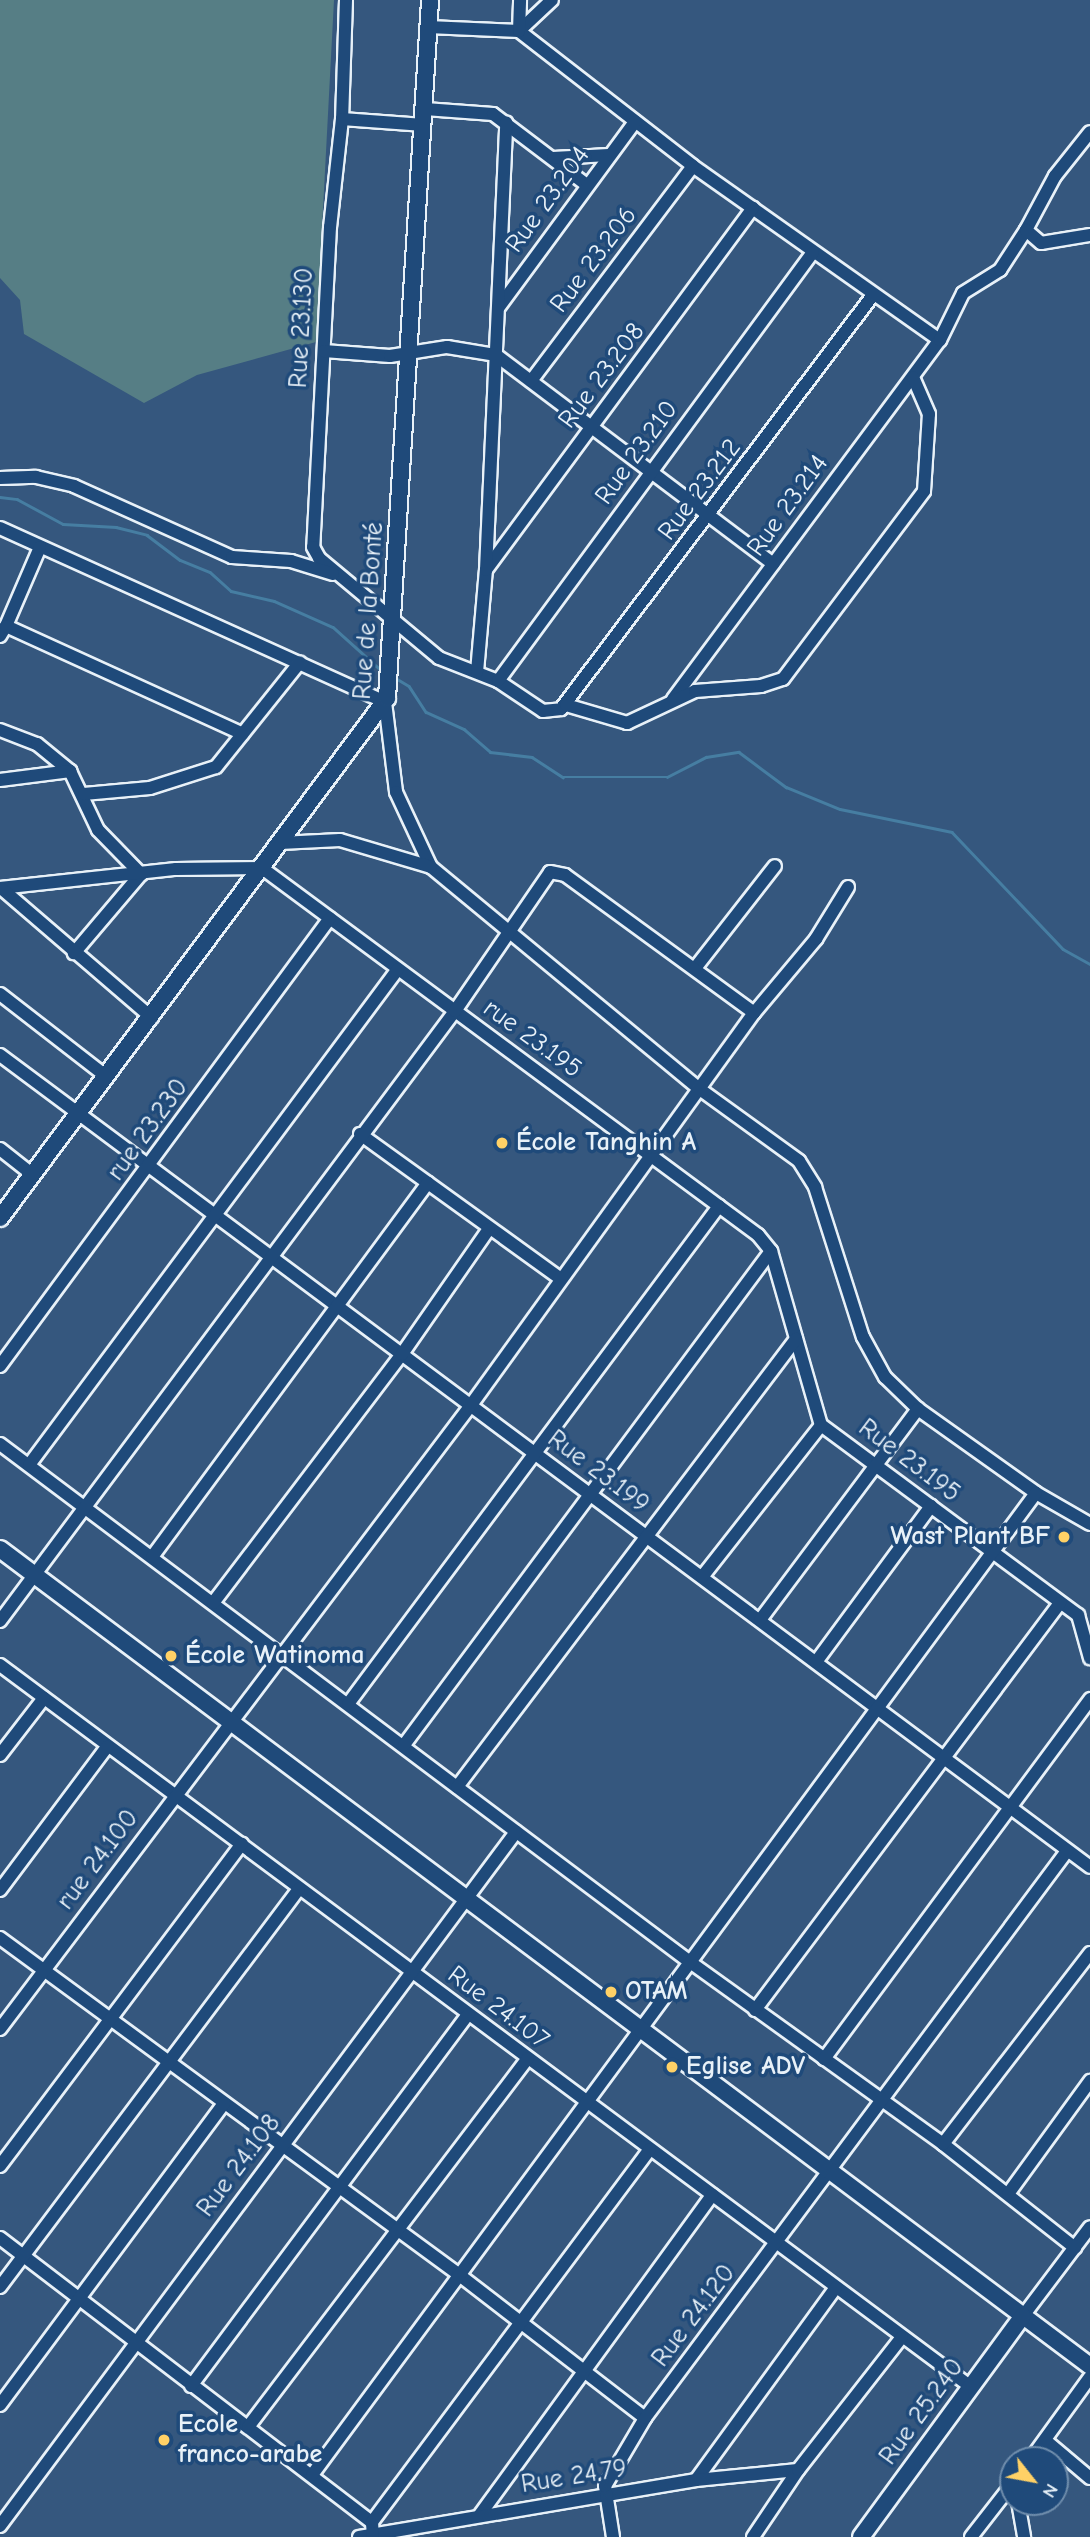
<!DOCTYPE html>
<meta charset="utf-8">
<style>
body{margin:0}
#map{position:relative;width:1090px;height:2537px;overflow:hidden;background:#35577e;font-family:"Comic Neue",sans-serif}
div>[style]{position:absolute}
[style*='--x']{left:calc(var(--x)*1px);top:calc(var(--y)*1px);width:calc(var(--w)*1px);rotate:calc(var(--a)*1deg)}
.green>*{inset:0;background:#567e85}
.stream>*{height:2.5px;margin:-1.25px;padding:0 1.25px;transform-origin:1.25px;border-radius:1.25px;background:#467ea2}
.roads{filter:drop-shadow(2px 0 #e8f1f8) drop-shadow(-2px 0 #e8f1f8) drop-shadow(0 2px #e8f1f8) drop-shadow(0 -2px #e8f1f8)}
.street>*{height:12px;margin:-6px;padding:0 6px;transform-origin:6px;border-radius:6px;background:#1f4a7a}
.secondary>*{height:16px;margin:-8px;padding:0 8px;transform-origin:8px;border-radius:8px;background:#1f4a7a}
.dots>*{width:19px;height:19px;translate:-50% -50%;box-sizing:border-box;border:4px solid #1f4a7a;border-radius:50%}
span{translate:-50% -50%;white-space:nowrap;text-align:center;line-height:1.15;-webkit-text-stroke:7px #1f4a7a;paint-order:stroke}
.street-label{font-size:26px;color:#e8f1f8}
.poi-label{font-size:26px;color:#e8f1f8;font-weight:700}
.left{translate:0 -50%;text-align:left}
.right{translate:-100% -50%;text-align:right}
.north{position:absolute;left:999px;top:2446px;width:70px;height:70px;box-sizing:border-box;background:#1f4a7a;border:2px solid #6f8dac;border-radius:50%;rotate:121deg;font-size:19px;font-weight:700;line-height:28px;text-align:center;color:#e8f1f8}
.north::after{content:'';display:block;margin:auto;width:24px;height:32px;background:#ffd166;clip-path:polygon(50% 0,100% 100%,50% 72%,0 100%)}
</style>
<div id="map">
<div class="green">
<div style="clip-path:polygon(0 0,334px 0,316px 342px,197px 375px,144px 403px,24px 334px,20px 300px,0 278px)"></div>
</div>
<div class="stream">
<div style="--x:0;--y:497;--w:17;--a:7"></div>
<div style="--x:17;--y:499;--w:52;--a:28.5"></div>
<div style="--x:63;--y:524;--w:53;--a:3.2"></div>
<div style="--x:116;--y:527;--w:32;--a:14"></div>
<div style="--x:147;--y:535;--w:41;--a:37.1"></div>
<div style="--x:180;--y:560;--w:32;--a:22"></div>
<div style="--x:210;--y:572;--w:28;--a:42"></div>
<div style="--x:231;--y:591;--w:44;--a:13.1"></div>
<div style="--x:274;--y:601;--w:64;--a:23.8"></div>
<div style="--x:333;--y:627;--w:66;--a:41.9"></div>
<div style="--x:394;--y:677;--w:17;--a:31"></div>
<div style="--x:409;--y:686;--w:31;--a:57"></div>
<div style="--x:426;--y:712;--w:42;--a:24.1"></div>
<div style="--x:464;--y:729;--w:35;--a:41"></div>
<div style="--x:490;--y:752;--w:42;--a:6.8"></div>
<div style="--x:532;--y:757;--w:37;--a:33"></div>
<div style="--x:563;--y:777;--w:104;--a:0"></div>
<div style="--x:667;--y:777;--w:44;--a:-27.1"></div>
<div style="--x:706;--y:757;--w:33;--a:-9"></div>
<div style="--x:739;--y:752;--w:59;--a:36.7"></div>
<div style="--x:786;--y:787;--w:58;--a:22.2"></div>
<div style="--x:840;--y:809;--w:114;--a:11.6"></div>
<div style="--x:952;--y:832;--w:161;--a:46.5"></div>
<div style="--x:1063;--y:949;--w:31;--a:29"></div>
</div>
<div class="roads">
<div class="street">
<div style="--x:346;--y:0;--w:119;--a:91.9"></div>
<div style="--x:342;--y:119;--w:109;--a:96.3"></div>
<div style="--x:330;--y:227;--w:320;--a:93"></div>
<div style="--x:313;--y:547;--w:13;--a:61"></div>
<div style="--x:319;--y:558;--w:156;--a:39.8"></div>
<div style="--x:439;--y:658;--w:63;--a:21.3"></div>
<div style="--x:498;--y:681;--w:54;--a:33.7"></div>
<div style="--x:543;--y:711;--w:18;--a:-6"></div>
<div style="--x:561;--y:709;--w:518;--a:-53"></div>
<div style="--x:428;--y:27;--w:91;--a:2.5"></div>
<div style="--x:519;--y:31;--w:220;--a:37.8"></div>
<div style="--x:693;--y:166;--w:302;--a:35.2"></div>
<div style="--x:519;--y:31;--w:45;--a:-43.2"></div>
<div style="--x:519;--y:31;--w:31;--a:-88"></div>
<div style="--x:425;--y:109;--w:68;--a:4.2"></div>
<div style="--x:493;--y:114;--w:118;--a:37.1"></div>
<div style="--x:342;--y:119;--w:82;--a:4.2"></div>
<div style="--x:553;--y:158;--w:56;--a:-3.1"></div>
<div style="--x:1026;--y:230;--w:61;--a:-61.8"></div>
<div style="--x:1055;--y:176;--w:56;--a:-51.5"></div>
<div style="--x:499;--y:307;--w:230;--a:-53.7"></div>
<div style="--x:324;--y:351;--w:66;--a:4.3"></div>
<div style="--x:390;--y:356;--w:58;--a:-9"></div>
<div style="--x:447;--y:347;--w:50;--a:9.3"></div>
<div style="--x:496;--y:355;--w:347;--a:37"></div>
<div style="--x:531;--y:381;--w:269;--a:-53"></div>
<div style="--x:0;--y:478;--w:36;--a:-2"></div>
<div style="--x:36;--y:477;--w:39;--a:13"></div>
<div style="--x:74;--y:486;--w:173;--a:24.2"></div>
<div style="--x:232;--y:557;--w:59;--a:3.9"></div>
<div style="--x:291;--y:561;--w:44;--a:17.2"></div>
<div style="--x:0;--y:528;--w:422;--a:24.3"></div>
<div style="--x:385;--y:702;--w:91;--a:83"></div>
<div style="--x:396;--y:792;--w:83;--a:65"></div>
<div style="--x:431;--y:867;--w:350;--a:39.6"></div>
<div style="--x:701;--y:1090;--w:121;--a:35.9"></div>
<div style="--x:799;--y:1161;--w:31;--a:58"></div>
<div style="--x:815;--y:1187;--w:157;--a:72.3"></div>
<div style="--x:863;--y:1337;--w:46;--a:61.2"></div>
<div style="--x:885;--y:1377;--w:46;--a:44.1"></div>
<div style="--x:918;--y:1409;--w:145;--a:35.4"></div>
<div style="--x:1036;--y:1493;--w:62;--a:29.9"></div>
<div style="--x:486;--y:570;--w:450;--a:-53.6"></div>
<div style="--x:6;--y:626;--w:86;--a:-66.7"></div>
<div style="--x:0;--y:636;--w:12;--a:-59"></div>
<div style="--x:6;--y:626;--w:260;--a:24.5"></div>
<div style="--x:477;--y:672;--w:102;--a:-85"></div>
<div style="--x:486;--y:570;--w:448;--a:-87.4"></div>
<div style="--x:498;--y:681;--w:532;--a:-53.71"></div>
<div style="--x:673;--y:699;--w:447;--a:-53.4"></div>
<div style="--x:940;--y:340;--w:52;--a:-63.9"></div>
<div style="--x:963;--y:293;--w:44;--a:-31.9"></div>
<div style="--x:1000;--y:270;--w:48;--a:-57"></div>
<div style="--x:1026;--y:230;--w:20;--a:41"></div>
<div style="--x:1041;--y:243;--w:50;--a:-9.3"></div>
<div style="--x:566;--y:705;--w:64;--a:16.4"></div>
<div style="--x:627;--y:723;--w:75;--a:-25.2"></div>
<div style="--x:695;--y:691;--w:66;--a:-4.3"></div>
<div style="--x:761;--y:686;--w:23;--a:-18"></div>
<div style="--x:783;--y:679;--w:235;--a:-53.1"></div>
<div style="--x:924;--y:491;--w:77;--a:-86.3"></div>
<div style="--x:929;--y:414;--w:40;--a:-113.4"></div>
<div style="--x:0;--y:730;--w:40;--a:21"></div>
<div style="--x:37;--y:744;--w:43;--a:39.3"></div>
<div style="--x:70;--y:771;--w:65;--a:64.6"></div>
<div style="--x:98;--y:830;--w:62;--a:45.7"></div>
<div style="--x:141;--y:874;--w:104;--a:130.3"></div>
<div style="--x:0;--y:780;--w:71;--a:-7.3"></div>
<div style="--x:84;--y:794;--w:66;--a:-5.2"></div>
<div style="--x:150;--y:788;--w:69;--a:-17.7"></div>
<div style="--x:216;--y:767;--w:134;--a:-51.3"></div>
<div style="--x:280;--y:843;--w:60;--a:-2.9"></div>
<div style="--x:340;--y:840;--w:95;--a:16.5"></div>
<div style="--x:0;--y:888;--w:177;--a:-6.2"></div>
<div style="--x:176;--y:869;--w:86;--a:-0.7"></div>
<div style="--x:262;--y:868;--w:617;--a:36.5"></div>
<div style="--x:758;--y:1235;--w:21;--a:51"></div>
<div style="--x:771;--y:1251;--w:181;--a:74"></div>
<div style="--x:821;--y:1425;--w:320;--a:36.5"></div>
<div style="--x:1078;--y:1615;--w:45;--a:74.4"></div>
<div style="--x:1;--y:888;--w:199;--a:40.7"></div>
<div style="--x:696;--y:967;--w:128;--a:-52"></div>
<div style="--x:0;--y:994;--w:135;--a:37.8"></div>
<div style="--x:0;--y:1055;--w:1359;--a:36.68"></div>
<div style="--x:360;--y:1134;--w:248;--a:35.8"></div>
<div style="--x:0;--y:1149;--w:42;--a:38.2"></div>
<div style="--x:0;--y:1366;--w:556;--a:-53.62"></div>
<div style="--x:0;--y:1444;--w:863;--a:36.9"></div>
<div style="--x:690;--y:1962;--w:312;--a:35.7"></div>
<div style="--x:943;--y:2144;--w:168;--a:38.2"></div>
<div style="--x:29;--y:1465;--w:618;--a:-53.35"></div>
<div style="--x:152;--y:1557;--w:465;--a:-53.6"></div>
<div style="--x:702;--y:1577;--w:193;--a:-51.9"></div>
<div style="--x:213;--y:1603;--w:313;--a:-52.8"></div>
<div style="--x:402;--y:1354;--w:152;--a:-55.2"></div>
<div style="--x:760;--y:1620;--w:264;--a:-53.2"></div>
<div style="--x:0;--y:1621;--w:761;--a:-53.28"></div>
<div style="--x:455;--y:1011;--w:168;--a:-55.6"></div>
<div style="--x:550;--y:872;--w:15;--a:11"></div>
<div style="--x:565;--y:875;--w:234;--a:36.1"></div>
<div style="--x:816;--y:1662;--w:194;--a:-53.6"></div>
<div style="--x:0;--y:1665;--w:1210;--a:36.63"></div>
<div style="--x:348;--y:1704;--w:621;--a:-53.31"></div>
<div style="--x:404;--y:1745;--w:615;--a:-53.39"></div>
<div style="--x:0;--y:1755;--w:72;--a:-52.3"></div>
<div style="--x:457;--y:1787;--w:562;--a:-52.89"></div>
<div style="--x:0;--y:1890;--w:179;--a:-53.2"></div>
<div style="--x:0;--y:1938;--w:568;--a:36.26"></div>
<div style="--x:458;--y:2274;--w:236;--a:37.6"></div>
<div style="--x:755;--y:2010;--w:509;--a:-53.15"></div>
<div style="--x:0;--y:2029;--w:782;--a:-52.95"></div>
<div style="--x:471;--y:1405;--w:483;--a:-54.2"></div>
<div style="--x:754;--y:1013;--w:97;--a:-50"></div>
<div style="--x:816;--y:939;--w:61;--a:-58.4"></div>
<div style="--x:824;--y:2059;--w:448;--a:-53.5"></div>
<div style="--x:943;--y:2144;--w:241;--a:-52.4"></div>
<div style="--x:0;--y:2166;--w:403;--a:-53.1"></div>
<div style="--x:1008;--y:2194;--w:140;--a:-54"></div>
<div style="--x:0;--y:2238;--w:468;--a:37.4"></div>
<div style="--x:0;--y:2287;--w:498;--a:-53.1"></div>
<div style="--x:1023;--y:2316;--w:111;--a:-53"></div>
<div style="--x:191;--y:2386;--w:464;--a:-53.3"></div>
<div style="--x:0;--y:2405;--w:376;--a:-53.4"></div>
<div style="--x:248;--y:2427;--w:463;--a:-52.8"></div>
<div style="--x:1045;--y:2440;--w:59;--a:40.2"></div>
<div style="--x:1030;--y:2460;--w:102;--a:-54.1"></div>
<div style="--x:312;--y:2475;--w:1220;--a:-53.6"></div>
<div style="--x:696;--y:2480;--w:238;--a:-54"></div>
<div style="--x:1018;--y:2502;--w:36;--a:80"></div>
<div style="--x:479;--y:2516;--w:397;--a:-54"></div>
<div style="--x:0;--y:2526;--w:865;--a:-53.37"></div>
<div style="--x:359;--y:2537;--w:342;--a:-9.6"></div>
<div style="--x:696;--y:2480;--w:102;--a:-5.6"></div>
<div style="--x:373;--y:2537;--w:15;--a:-94"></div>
<div style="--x:372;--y:2522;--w:465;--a:-53.3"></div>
<div style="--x:613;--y:2537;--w:52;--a:-98.9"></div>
<div style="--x:605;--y:2486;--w:79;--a:-59.5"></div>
<div style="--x:645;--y:2418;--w:707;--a:-53.34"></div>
<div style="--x:753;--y:2537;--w:81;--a:-56.1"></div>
<div style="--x:798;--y:2470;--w:169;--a:-52"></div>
<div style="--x:971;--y:2537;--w:68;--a:-52.1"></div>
</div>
<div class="secondary">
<div style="--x:0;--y:1218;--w:648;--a:-53.34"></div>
<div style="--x:387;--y:698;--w:699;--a:-86.47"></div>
<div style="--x:0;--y:1549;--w:1362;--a:36.85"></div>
<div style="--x:861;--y:2537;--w:274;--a:-53.8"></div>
</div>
</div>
<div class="dots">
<div style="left:502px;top:1143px;background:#ffd166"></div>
<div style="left:1064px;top:1537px;background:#ffd166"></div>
<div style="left:171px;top:1656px;background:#ffd166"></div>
<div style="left:611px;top:1992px;background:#ffd166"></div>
<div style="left:672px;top:2067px;background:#ffd166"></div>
<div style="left:164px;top:2440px;background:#ffd166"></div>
</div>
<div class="street-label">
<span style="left:548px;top:200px;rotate:-54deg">Rue 23.204</span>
<span style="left:594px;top:260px;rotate:-53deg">Rue 23.206</span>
<span style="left:302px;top:328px;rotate:-87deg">Rue 23.130</span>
<span style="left:602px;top:376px;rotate:-53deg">Rue 23.208</span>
<span style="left:637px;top:453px;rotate:-54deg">Rue 23.210</span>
<span style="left:700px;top:490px;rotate:-53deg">Rue 23.212</span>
<span style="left:788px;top:506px;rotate:-54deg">Rue 23.214</span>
<span style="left:369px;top:611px;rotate:-86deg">Rue de la Bonté</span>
<span style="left:532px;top:1039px;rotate:36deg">rue 23.195</span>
<span style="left:148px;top:1130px;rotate:-54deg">rue 23.230</span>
<span style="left:909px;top:1461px;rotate:37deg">Rue 23.195</span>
<span style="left:598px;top:1472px;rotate:37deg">Rue 23.199</span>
<span style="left:98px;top:1860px;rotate:-53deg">rue 24.100</span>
<span style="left:498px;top:2008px;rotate:37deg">Rue 24.107</span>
<span style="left:239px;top:2166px;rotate:-53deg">Rue 24.108</span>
<span style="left:694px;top:2316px;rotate:-53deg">Rue 24.120</span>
<span style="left:922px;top:2412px;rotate:-54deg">Rue 25.240</span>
<span style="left:574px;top:2477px;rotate:-9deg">Rue 24.79</span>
</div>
<div class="poi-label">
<span class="left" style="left:516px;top:1143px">École Tanghin A</span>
<span class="right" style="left:1050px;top:1537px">Wast Plant BF</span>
<span class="left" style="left:185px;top:1656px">École Watinoma</span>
<span class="left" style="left:625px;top:1992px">OTAM</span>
<span class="left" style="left:686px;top:2067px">Eglise ADV</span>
<span class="left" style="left:178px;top:2440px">Ecole<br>franco-arabe</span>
</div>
<div class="north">N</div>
</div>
